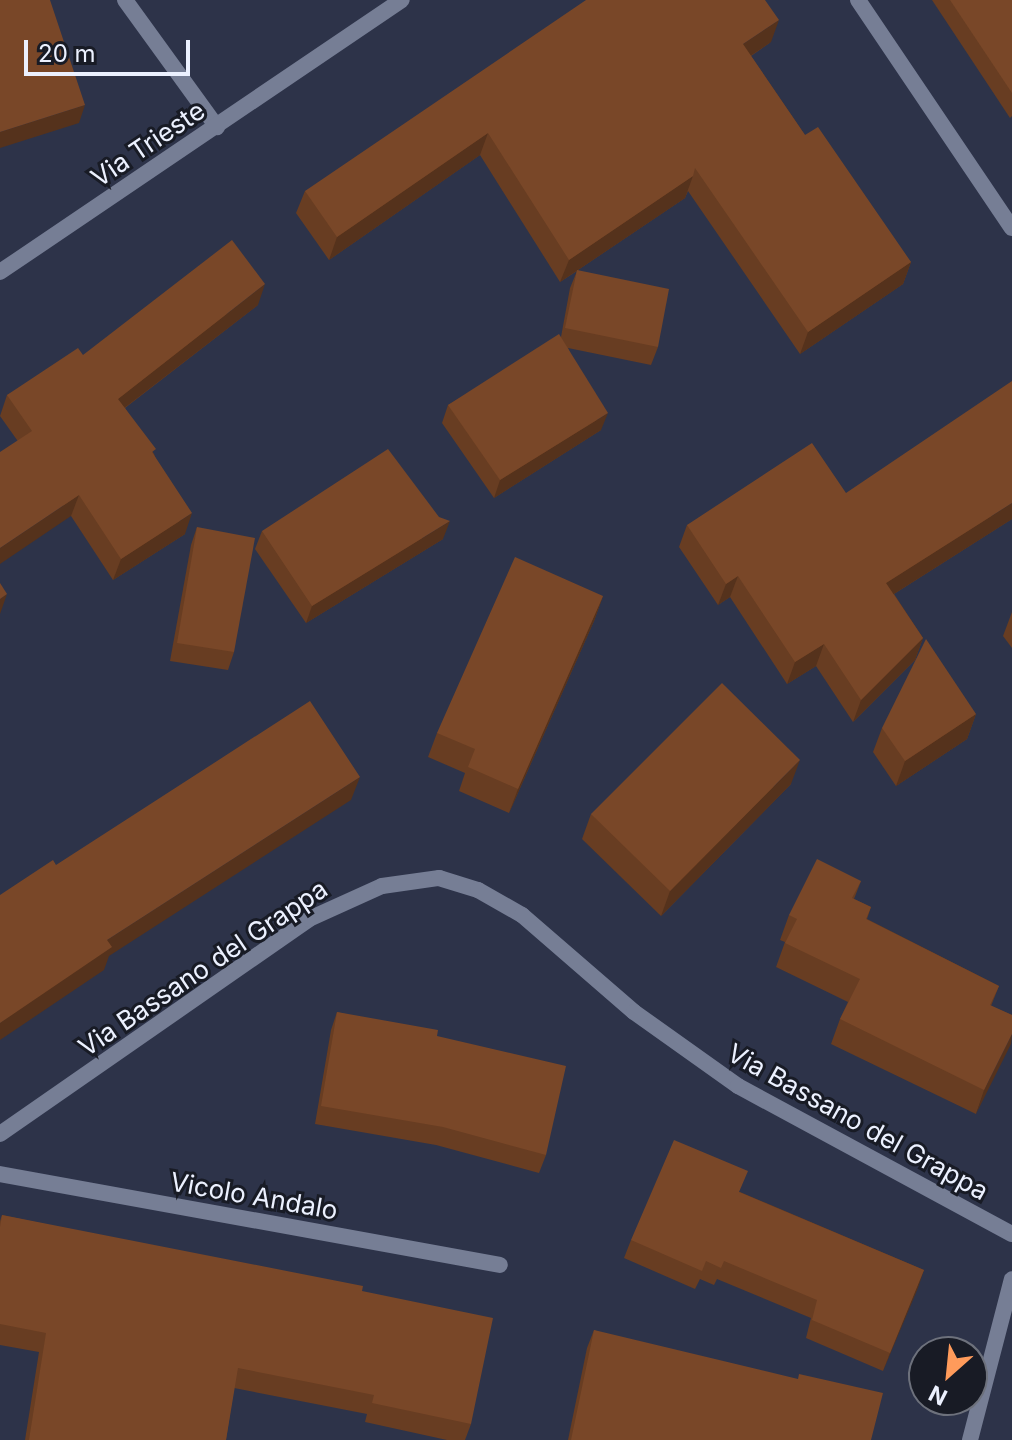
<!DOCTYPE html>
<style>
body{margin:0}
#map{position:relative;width:1012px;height:1440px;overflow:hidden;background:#2d3349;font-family:Inter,sans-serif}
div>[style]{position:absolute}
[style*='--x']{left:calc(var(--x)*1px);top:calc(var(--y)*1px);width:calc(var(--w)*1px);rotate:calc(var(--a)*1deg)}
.minor>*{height:16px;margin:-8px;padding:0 8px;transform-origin:8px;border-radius:8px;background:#767e95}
.wall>*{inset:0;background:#683d22}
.shaded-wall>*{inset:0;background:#55321c}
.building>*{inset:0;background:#794728}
span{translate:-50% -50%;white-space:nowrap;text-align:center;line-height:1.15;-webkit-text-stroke:6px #181b25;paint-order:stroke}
.street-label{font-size:26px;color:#ecf1ff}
.north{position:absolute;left:908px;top:1336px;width:80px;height:80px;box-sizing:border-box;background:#181b25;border:2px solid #6d717c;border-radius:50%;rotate:207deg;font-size:22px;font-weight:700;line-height:32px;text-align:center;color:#ecf1ff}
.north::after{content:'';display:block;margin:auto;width:28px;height:36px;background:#ff9b5b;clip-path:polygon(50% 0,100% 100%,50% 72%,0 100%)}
.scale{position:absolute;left:24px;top:40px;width:166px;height:36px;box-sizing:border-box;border:4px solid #ecf1ff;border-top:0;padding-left:10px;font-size:24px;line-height:28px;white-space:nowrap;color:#ecf1ff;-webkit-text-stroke:6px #181b25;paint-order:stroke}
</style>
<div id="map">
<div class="minor">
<div style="--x:125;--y:0;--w:157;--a:54.1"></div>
<div style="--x:858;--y:0;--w:275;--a:56"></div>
<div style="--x:0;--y:272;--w:485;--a:-34.1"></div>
<div style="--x:0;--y:1134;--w:376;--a:-34.8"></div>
<div style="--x:309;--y:919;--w:80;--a:-24.3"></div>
<div style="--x:382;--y:886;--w:58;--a:-8"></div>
<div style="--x:439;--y:878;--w:41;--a:17.1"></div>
<div style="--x:478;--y:890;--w:51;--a:29.6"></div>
<div style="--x:522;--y:915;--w:148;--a:40.9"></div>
<div style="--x:634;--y:1012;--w:128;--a:35.4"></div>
<div style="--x:738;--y:1086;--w:311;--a:28.4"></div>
<div style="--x:0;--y:1174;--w:508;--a:10.31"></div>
<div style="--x:970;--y:1440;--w:166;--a:-75.4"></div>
</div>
<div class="wall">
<div style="clip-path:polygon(932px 0,1012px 0,1012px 116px,1010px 118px)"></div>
<div style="clip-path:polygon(771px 42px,751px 56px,805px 135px,911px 262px,903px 284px,800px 354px,688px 191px,685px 198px,578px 270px,658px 347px,651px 365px,568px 348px,601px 430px,494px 498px,442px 423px,448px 405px,561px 337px,570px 288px,577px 271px,560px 282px,480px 155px,329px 260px,296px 213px,305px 191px)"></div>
<div style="clip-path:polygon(258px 305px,125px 408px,154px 454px,185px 534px,113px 580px,71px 516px,0 416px,7px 395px,83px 355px)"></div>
<div style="clip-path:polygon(846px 493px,1012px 519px,894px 594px,923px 638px,915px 660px,853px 722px,816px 666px,787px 684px,730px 597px,718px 605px,679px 547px,687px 525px)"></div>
<div style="clip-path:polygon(197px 527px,234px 652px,228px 670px,170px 661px,191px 545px)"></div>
<div style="clip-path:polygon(262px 531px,443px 539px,306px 623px,255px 549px)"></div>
<div style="clip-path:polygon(603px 596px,594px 621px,509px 813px,459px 791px,465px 773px,428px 757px,437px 733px)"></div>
<div style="clip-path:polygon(1012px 612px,1012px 648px,1003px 636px)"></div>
<div style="clip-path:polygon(976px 714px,967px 739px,896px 786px,873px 752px,882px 728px)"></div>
<div style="clip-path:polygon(791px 784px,661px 916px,582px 839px,591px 814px)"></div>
<div style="clip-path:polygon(861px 881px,854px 899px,871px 907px,867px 919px,999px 986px,991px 1006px,1012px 1015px,976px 1114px,831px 1044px,840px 1019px,848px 1002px,776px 967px,785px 942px,780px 940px,789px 915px)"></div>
<div style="clip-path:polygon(337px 1012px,437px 1036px,546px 1155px,539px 1173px,436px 1145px,315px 1124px,331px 1030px)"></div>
<div style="clip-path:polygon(740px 1192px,924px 1270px,883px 1371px,806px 1338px,811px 1318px,717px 1279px,714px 1285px,700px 1279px,695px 1289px,624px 1258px,631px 1240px)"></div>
<div style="clip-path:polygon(2px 1215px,362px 1291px,471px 1424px,465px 1440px,447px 1440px,365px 1422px,367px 1414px,234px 1388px,226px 1440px,25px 1440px,39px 1352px,0 1345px,0 1221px)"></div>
<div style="clip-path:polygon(594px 1330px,871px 1440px,568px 1440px,587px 1348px)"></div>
</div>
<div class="shaded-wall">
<div style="clip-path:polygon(779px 20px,771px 42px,735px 66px,743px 44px)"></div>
<div style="clip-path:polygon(85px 105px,79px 123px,0 148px,0 132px)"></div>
<div style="clip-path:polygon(488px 133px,480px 155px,329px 260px,337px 237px)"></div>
<div style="clip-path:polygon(693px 176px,685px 198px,560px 282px,569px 260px)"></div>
<div style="clip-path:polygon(911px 262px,903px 284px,800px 354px,808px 332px)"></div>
<div style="clip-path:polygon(265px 284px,258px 305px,110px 419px,118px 399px)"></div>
<div style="clip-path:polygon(608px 413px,601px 430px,494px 498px,500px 480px)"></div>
<div style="clip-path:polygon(79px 495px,71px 516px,0 564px,0 548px)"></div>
<div style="clip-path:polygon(1012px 503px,1012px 519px,878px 604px,886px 583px)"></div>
<div style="clip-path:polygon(192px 513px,185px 534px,113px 580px,121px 559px)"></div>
<div style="clip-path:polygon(450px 521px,443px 539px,306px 623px,312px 606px)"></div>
<div style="clip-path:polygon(738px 576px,730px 597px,718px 605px,726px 584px)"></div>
<div style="clip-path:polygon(7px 594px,0 614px,0 599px)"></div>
<div style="clip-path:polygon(603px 596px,594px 621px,509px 813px,518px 789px)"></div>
<div style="clip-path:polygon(923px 638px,915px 660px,853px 722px,861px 700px)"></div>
<div style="clip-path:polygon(824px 644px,816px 666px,787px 684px,795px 662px)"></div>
<div style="clip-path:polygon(976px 714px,967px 739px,896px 786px,905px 761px)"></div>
<div style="clip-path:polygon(800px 760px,791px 784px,661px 916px,670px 891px)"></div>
<div style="clip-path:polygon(360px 777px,351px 800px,109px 956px,104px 970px,0 1040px,0 1023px,107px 940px)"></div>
<div style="clip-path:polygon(1012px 1034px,1011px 1044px,976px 1114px,984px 1090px)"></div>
<div style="clip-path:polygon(924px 1270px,918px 1288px,883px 1371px,890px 1353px)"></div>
</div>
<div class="building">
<div style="clip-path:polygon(0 0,50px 0,85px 105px,0 132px)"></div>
<div style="clip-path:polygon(586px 0,765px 0,779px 20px,743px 44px,805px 135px,818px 127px,911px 262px,808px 332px,695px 168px,693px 176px,569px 260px,488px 133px,337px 237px,305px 191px)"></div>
<div style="clip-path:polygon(950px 0,1012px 0,1012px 93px)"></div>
<div style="clip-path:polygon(232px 240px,265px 284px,118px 399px,156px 449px,152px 452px,192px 513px,121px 559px,79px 495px,0 548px,0 452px,32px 431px,7px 395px,78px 348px,83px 355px)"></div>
<div style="clip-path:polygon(577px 270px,669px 289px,658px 347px,565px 328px)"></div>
<div style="clip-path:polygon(559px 334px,608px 413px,500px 480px,448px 405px)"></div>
<div style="clip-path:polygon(1012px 381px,1012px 503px,886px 583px,923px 638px,861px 700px,824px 644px,795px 662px,738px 576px,726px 584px,687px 525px,812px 443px,846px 493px)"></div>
<div style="clip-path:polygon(388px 449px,439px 517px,450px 521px,312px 606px,262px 531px)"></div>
<div style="clip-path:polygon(197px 527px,255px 538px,234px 652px,177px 643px)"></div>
<div style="clip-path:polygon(515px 557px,603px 596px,518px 789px,468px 767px,475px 749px,437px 733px)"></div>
<div style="clip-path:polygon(0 583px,7px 594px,0 599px)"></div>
<div style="clip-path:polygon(926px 639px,976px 714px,905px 761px,882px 728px)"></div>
<div style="clip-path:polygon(722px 683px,800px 760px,670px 891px,591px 814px)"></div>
<div style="clip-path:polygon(310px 701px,360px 777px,107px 940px,112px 947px,0 1023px,0 895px,53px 860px,56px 865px)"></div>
<div style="clip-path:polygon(817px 859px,861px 881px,852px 898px,871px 907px,866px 919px,999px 986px,990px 1005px,1012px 1015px,1012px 1034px,984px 1090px,840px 1019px,860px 979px,785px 943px,797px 919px,789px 915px)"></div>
<div style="clip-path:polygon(337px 1012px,438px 1030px,437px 1036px,566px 1066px,546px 1155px,443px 1127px,321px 1106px)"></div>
<div style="clip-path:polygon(674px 1140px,748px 1171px,739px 1192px,924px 1270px,890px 1353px,812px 1320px,817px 1300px,724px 1261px,721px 1268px,706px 1261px,702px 1271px,631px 1240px)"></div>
<div style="clip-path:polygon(2px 1215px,363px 1286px,362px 1291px,493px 1318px,471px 1424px,372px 1403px,374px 1395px,238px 1368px,226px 1440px,29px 1440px,46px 1333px,0 1324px,0 1227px)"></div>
<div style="clip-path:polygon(594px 1330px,798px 1379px,799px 1374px,883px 1393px,871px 1440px,571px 1440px)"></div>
</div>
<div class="street-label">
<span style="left:148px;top:144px;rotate:-34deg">Via Trieste</span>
<span style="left:203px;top:968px;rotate:-34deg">Via Bassano del Grappa</span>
<span style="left:858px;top:1122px;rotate:29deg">Via Bassano del Grappa</span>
<span style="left:254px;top:1196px;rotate:10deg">Vicolo Andalo</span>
</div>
<div class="north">N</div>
<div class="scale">20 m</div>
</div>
